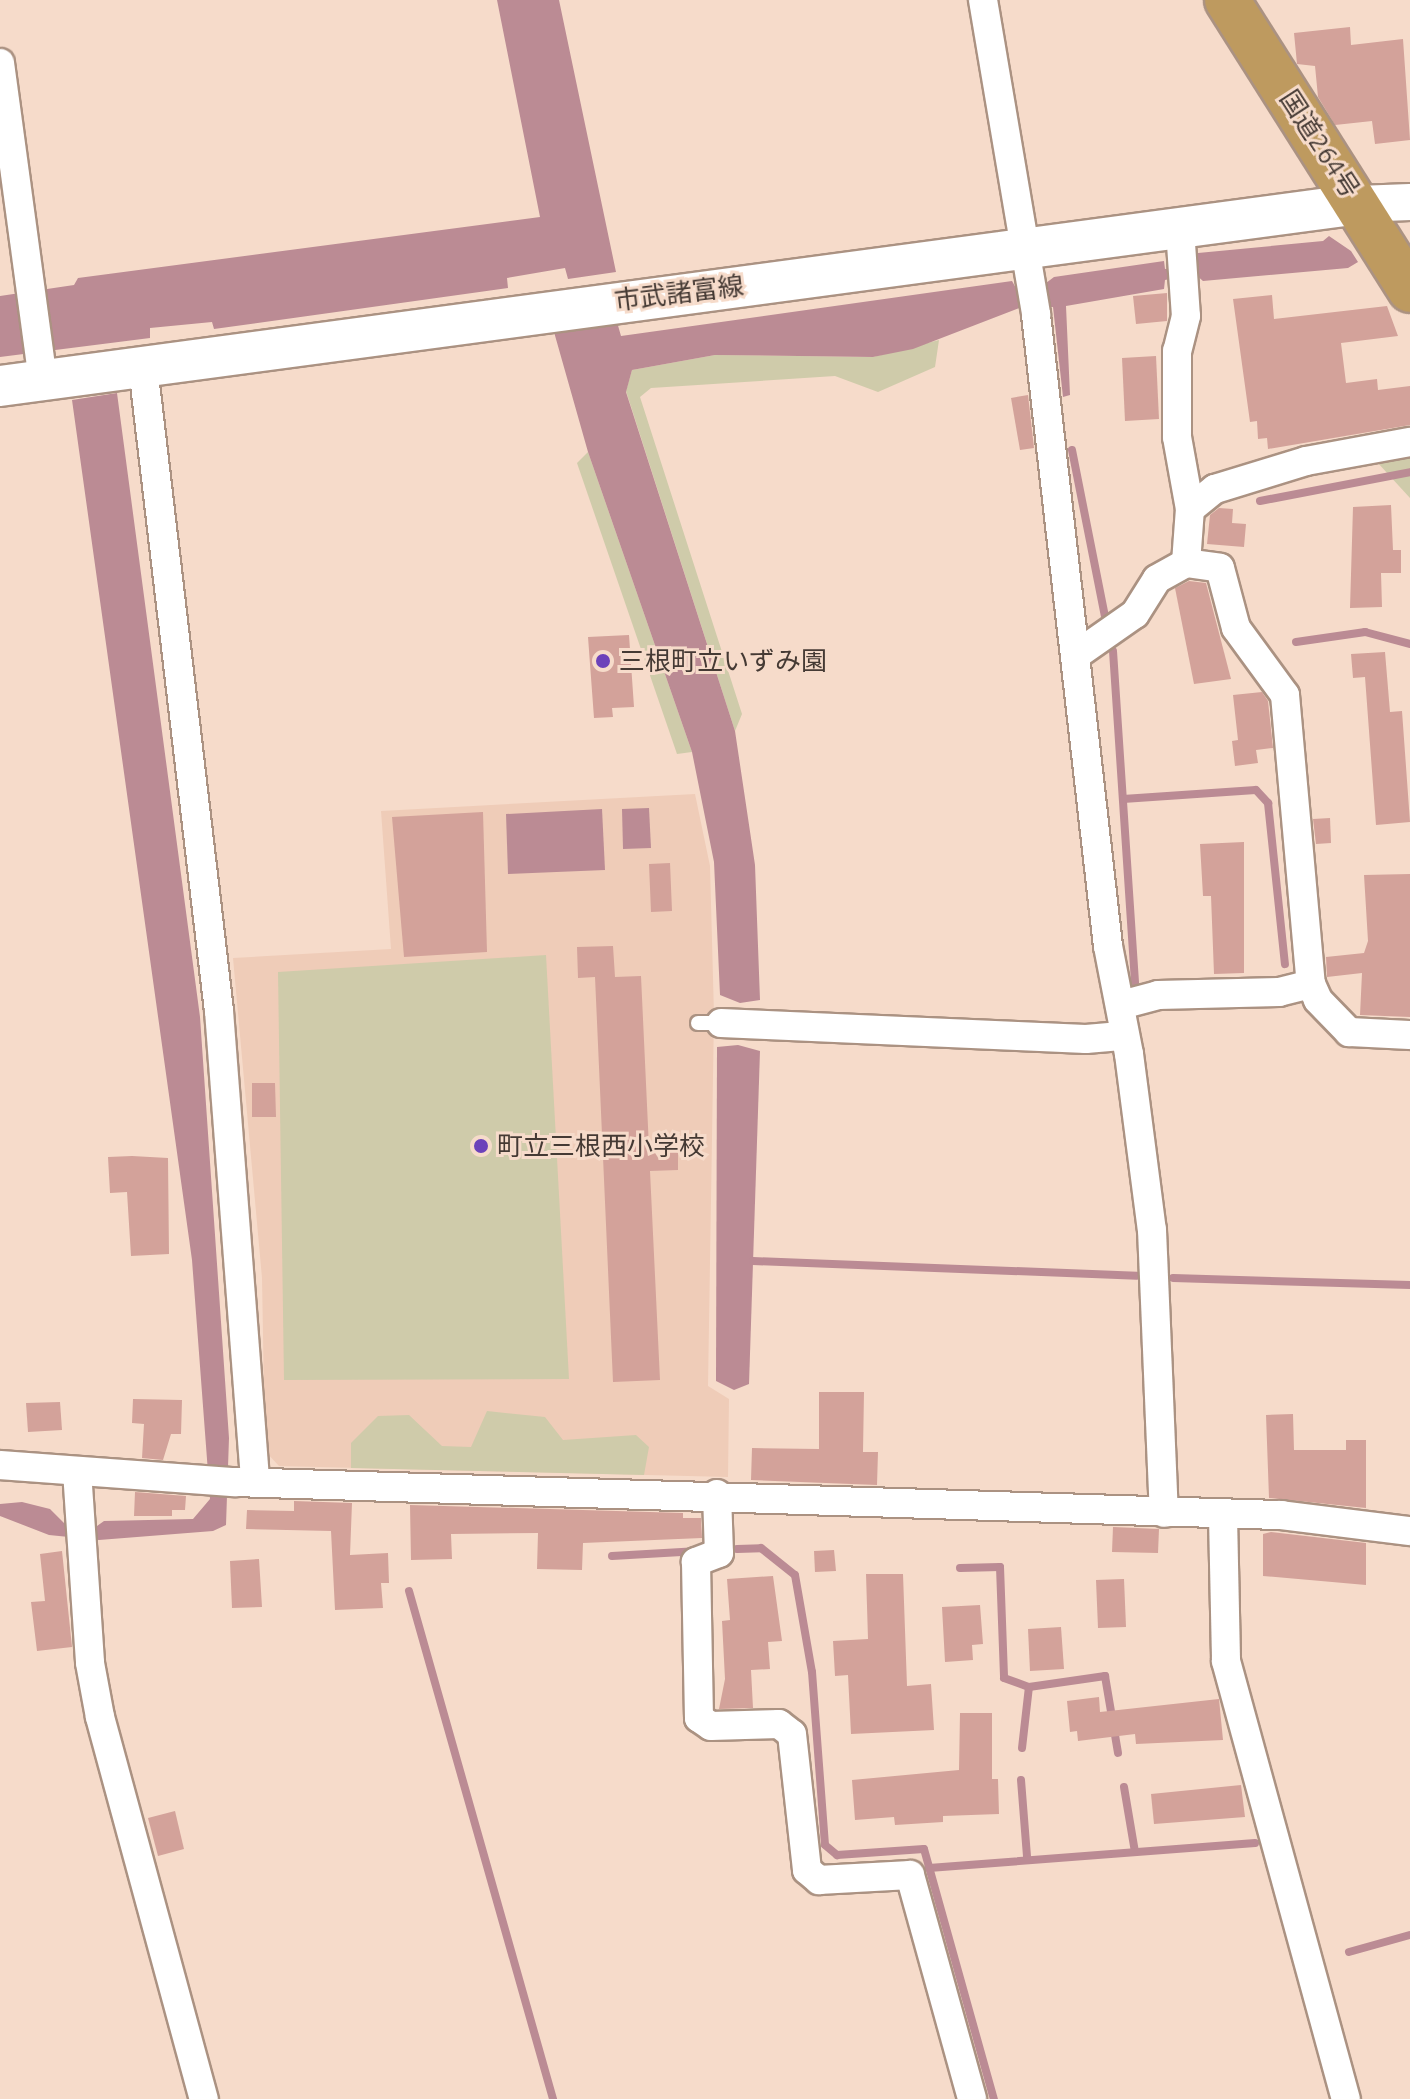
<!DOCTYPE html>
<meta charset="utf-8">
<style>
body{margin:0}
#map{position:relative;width:1410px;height:2099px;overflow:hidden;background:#f6dbca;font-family:Ubuntu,"Noto Sans JP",sans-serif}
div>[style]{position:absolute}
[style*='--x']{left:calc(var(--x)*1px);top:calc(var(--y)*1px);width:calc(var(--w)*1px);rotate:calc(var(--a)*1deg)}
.built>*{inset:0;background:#efccb8}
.green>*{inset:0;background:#cfcbaa}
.water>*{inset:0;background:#bb8b94}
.stream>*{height:8px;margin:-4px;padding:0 4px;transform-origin:4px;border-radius:4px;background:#bb8b94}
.building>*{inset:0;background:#d3a29a}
.roads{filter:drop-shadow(2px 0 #ab9282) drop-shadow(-2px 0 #ab9282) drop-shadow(0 2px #ab9282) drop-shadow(0 -2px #ab9282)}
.service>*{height:14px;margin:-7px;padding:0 7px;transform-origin:7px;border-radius:7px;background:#fff}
.minor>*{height:28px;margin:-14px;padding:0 14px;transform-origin:14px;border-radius:14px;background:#fff}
.tertiary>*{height:36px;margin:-18px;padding:0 18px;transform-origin:18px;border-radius:18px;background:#fff}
.secondary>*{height:40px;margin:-20px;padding:0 20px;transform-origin:20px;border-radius:20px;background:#fff}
.trunk>*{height:44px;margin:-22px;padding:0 22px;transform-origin:22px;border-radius:22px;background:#be9a5f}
.dots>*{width:22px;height:22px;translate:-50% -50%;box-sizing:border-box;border:4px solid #f6dbca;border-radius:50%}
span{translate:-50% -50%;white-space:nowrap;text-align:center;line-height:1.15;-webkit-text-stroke:6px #f6dbca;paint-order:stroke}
.street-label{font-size:26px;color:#453a34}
.poi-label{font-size:26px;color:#453a34}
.left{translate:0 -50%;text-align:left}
</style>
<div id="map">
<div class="built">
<div style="clip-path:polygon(695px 794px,710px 866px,714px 1015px,708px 1386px,729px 1399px,728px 1477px,279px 1466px,265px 1451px,262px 1278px,233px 958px,391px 949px,381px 811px)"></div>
</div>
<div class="green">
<div style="clip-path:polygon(939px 340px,935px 367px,878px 392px,835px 376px,651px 388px,640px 397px,742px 714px,735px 731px,626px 391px,632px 370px,715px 355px,873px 357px)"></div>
<div style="clip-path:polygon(588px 452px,692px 752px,677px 754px,577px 463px)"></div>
<div style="clip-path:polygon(1410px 454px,1410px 498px,1377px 462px)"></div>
<div style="clip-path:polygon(546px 955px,569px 1379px,284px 1380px,278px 972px)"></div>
<div style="clip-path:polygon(487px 1411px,545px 1417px,563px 1440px,636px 1435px,649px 1447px,644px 1475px,351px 1468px,351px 1443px,378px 1416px,409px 1415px,442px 1446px,471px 1447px)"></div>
</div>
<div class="water">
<div style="clip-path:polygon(497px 0,559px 0,616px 272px,568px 279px,565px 268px,507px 278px,508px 288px,214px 329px,212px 322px,150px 328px,150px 338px,0 357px,0 296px,74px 285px,78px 278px,540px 217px)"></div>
<div style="clip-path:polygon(1329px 236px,1351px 251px,1358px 262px,1348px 268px,1203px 281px,1195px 274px,1165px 280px,1164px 289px,1066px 306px,1070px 395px,1063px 397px,1053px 307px,1022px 307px,913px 349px,873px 357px,715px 355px,632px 370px,626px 392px,735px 731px,755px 865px,760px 1000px,740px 1003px,720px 995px,714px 862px,692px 752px,588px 452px,554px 332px,617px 322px,621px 336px,1012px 281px,1017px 290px,1042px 286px,1054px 277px,1164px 261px,1165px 269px,1195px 266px,1198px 253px,1323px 241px)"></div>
<div style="clip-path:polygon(117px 393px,200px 1017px,229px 1438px,226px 1525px,213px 1531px,99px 1540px,49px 1535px,0 1516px,0 1504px,22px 1502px,50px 1509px,64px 1523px,97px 1526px,104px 1521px,193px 1519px,210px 1499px,192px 1260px,72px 400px)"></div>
<div style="clip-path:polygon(649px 808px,651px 848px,623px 849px,622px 809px)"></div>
<div style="clip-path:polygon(602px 809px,605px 870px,508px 874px,506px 814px)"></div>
<div style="clip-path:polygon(738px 1045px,760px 1051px,749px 1384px,734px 1390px,716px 1381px,717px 1047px)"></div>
</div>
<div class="stream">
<div style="--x:1072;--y:450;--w:169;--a:78.8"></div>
<div style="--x:1260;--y:501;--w:153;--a:-10.9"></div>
<div style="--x:1296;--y:642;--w:70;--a:-8.2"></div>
<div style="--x:1365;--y:632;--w:47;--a:14.9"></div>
<div style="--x:1113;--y:651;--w:332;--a:86.2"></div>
<div style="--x:1123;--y:799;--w:133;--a:-3.9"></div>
<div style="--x:1256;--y:790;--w:18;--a:47"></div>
<div style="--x:1268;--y:803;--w:162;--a:84"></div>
<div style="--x:753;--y:1261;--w:384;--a:2.2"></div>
<div style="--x:1173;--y:1278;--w:237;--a:1.7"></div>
<div style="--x:737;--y:1549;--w:24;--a:-2"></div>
<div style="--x:761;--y:1548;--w:43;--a:38.5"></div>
<div style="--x:795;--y:1575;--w:98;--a:80.1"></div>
<div style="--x:812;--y:1672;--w:173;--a:85.7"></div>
<div style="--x:825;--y:1845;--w:16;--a:40"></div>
<div style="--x:837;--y:1855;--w:87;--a:-3.9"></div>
<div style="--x:924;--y:1849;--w:260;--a:74.4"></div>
<div style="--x:612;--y:1556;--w:87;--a:-3.3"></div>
<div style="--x:960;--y:1568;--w:40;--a:-1.4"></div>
<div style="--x:1000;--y:1567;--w:111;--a:87.9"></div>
<div style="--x:1004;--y:1678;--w:27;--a:20"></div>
<div style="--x:1029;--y:1687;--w:77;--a:-8.2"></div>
<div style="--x:1105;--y:1676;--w:78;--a:80.4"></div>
<div style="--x:409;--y:1591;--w:528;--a:74.17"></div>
<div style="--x:1022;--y:1748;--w:61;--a:-83.5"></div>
<div style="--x:1021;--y:1780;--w:77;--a:85.5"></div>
<div style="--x:1124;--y:1787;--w:66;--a:80.4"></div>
<div style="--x:929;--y:1868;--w:327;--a:-4.4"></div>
<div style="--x:1349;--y:1952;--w:63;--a:-15.6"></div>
</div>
<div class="building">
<div style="clip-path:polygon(1350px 27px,1351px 45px,1403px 39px,1410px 140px,1375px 144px,1372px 121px,1335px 125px,1318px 97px,1315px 66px,1297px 64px,1294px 33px)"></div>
<div style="clip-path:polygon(1167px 293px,1167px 321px,1136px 324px,1133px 296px)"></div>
<div style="clip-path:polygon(1272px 295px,1274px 319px,1387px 306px,1398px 336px,1341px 343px,1346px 383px,1377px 379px,1378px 390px,1410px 386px,1410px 425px,1268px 449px,1267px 438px,1258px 439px,1257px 421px,1250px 422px,1233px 299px)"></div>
<div style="clip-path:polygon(1156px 356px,1159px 419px,1125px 421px,1122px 358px)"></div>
<div style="clip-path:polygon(1028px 395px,1034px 448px,1020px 450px,1011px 398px)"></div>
<div style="clip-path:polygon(1391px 505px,1393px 550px,1401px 550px,1401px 573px,1381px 573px,1382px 607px,1350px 608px,1353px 507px)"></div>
<div style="clip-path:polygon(1219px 508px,1233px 509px,1232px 523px,1246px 524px,1244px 547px,1207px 544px,1210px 515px)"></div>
<div style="clip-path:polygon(1189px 581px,1206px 583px,1231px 679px,1194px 684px,1175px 588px)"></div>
<div style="clip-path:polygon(629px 635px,634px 707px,612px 708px,613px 717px,594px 718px,588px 637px)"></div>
<div style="clip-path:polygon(1385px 652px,1390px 712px,1402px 711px,1410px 822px,1376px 825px,1365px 677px,1353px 678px,1351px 654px)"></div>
<div style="clip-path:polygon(1262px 692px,1268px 701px,1273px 748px,1256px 750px,1258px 763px,1235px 766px,1232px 741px,1238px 740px,1233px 695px)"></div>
<div style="clip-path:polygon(483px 812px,487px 952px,404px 957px,392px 817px)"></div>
<div style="clip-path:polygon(1330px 818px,1331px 843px,1316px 844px,1313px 819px)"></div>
<div style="clip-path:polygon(1244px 842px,1244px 973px,1214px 974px,1211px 896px,1203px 896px,1200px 844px)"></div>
<div style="clip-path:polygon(670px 863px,672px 911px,651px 912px,649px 864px)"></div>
<div style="clip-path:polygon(1410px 874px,1410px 1017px,1360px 1015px,1362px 973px,1327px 977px,1326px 957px,1364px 953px,1368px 941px,1364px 875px)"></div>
<div style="clip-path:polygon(613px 946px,615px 977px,641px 976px,649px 1148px,678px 1147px,678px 1170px,650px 1171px,660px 1380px,613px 1382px,595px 977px,578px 978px,577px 947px)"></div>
<div style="clip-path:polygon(252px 1083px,275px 1083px,276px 1117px,252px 1117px)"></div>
<div style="clip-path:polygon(132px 1156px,168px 1158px,169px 1254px,131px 1256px,127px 1192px,110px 1193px,108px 1157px)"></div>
<div style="clip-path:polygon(819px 1392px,864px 1392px,863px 1452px,878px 1452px,877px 1485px,751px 1480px,752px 1448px,819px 1449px)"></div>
<div style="clip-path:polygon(133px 1399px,182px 1400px,181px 1434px,171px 1434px,163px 1460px,142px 1458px,144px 1424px,132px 1423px)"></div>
<div style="clip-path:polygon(60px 1402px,62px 1430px,28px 1432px,26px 1403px)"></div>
<div style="clip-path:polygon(1293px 1414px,1294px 1450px,1346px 1450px,1346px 1440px,1366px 1440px,1366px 1508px,1269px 1498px,1266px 1415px)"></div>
<div style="clip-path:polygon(135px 1492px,186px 1496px,185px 1510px,172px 1510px,172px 1516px,134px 1516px)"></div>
<div style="clip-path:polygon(294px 1501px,352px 1503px,350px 1555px,388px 1553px,389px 1583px,381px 1583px,383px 1608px,335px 1610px,331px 1531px,246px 1529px,247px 1510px,294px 1511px)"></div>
<div style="clip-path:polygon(410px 1505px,683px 1513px,683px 1518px,701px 1518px,702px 1538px,583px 1543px,582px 1570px,537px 1569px,538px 1533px,451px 1534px,452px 1559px,411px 1560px)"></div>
<div style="clip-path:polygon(1113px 1527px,1159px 1529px,1158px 1553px,1112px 1552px)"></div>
<div style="clip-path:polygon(1271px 1532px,1366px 1543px,1366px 1585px,1263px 1576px,1263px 1534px)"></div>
<div style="clip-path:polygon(834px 1550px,836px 1571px,815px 1572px,814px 1551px)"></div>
<div style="clip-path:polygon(62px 1551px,72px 1647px,37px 1651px,31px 1602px,45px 1601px,40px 1554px)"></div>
<div style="clip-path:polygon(259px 1559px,262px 1607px,232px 1608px,230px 1561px)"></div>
<div style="clip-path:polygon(866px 1574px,903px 1574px,907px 1686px,931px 1684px,934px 1730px,851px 1734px,848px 1675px,835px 1676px,833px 1641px,868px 1639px)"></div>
<div style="clip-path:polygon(773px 1576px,782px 1641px,768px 1642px,770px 1669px,751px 1670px,753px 1708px,719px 1709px,725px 1679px,722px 1621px,730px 1620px,727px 1579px)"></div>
<div style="clip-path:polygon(1124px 1579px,1126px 1627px,1098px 1628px,1096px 1580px)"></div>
<div style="clip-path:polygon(980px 1605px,983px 1644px,972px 1645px,973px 1660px,945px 1662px,942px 1607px)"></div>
<div style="clip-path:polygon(1061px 1627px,1064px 1669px,1030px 1671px,1028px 1629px)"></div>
<div style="clip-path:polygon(1099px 1697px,1100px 1712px,1219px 1699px,1223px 1740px,1136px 1744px,1135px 1734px,1078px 1741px,1077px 1731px,1070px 1732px,1067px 1701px)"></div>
<div style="clip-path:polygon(960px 1713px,992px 1713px,992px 1779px,998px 1779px,999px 1814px,943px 1816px,943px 1822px,895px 1825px,894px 1817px,855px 1820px,852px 1780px,959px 1770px)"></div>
<div style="clip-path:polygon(1241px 1785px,1245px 1817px,1154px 1824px,1151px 1794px)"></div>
<div style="clip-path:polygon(175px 1811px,184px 1849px,158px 1856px,148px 1818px)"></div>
</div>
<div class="roads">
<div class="service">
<div style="--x:698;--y:1023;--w:23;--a:0"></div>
</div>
<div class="minor">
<div style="--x:983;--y:0;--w:319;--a:80.4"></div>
<div style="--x:1036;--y:315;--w:635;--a:83.49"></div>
<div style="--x:1108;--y:946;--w:110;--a:79"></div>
<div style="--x:1129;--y:1054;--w:177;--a:82.6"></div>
<div style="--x:1152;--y:1230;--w:283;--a:87.6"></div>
<div style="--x:0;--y:63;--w:320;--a:82.3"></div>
<div style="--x:1180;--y:229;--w:87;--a:86.1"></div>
<div style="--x:1186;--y:316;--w:36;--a:104"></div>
<div style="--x:1177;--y:351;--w:86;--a:90"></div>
<div style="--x:1177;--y:437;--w:73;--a:79.8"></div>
<div style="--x:143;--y:367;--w:648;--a:83.27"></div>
<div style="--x:219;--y:1011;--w:473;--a:85.6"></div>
<div style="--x:1186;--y:563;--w:34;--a:8"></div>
<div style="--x:1220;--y:568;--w:62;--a:75.1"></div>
<div style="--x:1236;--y:628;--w:83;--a:53.8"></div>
<div style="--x:1285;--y:695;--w:290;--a:84.9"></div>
<div style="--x:1311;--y:984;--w:17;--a:66"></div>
<div style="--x:1318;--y:1000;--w:45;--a:45.9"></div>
<div style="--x:1349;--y:1032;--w:61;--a:2.8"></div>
<div style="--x:1079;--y:653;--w:68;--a:-34.9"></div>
<div style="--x:1135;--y:614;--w:41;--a:-57.8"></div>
<div style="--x:1157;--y:579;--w:33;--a:-29"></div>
<div style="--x:1186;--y:563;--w:54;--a:-85.8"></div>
<div style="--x:1190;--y:509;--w:32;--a:-39"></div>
<div style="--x:1215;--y:489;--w:95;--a:-17.1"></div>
<div style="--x:1306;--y:461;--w:106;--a:-10.4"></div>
<div style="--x:1121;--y:1005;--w:38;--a:-15"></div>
<div style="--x:1158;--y:995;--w:121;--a:-1.4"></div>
<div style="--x:1279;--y:992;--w:33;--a:-14"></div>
<div style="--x:721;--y:1023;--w:365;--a:2.5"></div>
<div style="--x:1086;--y:1039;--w:38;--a:-5"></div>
<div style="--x:0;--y:1465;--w:235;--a:4.2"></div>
<div style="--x:234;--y:1482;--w:1048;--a:1.81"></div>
<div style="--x:1281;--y:1515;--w:130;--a:7.1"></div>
<div style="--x:77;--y:1471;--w:192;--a:86.1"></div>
<div style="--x:90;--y:1663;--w:55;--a:79.5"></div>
<div style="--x:100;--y:1717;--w:396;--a:74.8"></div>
<div style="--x:717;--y:1494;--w:59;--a:88.1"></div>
<div style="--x:719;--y:1553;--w:25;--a:159"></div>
<div style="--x:696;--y:1562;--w:156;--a:88.9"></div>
<div style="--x:699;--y:1718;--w:14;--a:34"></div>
<div style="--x:711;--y:1726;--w:68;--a:-1.7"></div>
<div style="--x:779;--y:1724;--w:16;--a:38"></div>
<div style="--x:792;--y:1734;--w:137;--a:83.7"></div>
<div style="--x:807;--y:1870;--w:16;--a:40"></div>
<div style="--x:819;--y:1880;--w:91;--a:-3.1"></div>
<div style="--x:910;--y:1875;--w:232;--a:74.5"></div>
<div style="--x:1223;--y:1516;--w:145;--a:88.8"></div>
<div style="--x:1226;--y:1661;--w:454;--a:74.7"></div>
</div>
<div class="tertiary">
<div style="--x:1358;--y:204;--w:52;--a:-2.2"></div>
</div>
<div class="secondary">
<div style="--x:0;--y:386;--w:1370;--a:-7.63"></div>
</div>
<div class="trunk">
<div style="--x:1227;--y:0;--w:343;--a:57.7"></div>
</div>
</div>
<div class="dots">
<div style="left:603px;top:661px;background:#6c42ba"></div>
<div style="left:481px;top:1146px;background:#6c42ba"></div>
</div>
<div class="street-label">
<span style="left:1320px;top:144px;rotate:57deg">国道264号</span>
<span style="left:679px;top:293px;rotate:-7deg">市武諸富線</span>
</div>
<div class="poi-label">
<span class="left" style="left:619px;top:661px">三根町立いずみ園</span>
<span class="left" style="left:497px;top:1146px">町立三根西小学校</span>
</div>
</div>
